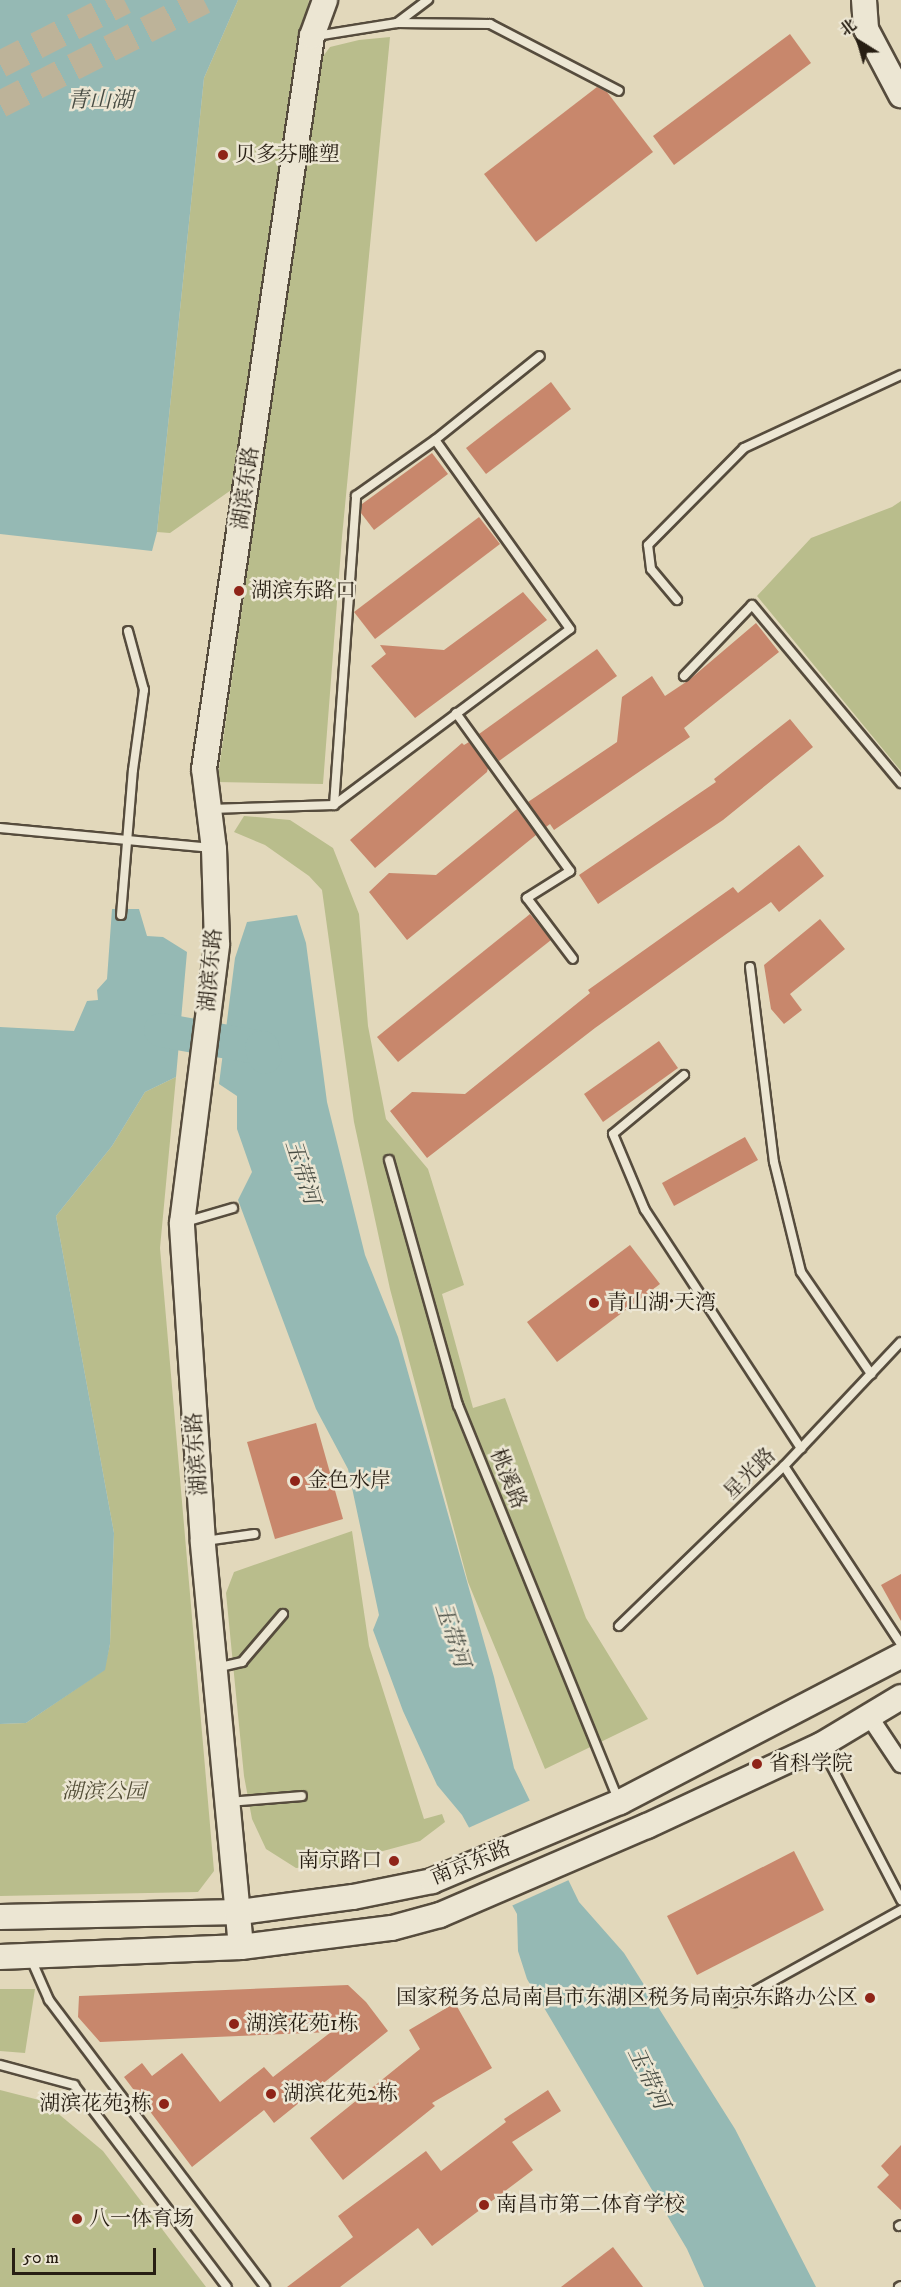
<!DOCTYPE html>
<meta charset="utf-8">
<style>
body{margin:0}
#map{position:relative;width:901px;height:2287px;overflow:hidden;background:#e2d8bb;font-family:"IM FELL DW Pica","Noto Serif SC",serif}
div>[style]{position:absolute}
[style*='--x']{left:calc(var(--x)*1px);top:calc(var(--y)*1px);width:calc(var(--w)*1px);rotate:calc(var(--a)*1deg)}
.green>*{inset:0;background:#b9bd8c}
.water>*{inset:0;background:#95b9b4}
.pier>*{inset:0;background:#e2d8bb}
.river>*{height:34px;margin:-17px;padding:0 17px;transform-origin:17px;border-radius:17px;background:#95b9b4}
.building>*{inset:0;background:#c8876c}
.primary-tunnel>*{height:27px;margin-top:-13.5px;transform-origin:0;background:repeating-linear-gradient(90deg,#bdb399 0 27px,transparent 0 41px)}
.roads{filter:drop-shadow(2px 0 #564c3d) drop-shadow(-2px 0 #564c3d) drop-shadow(0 2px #564c3d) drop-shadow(0 -2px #564c3d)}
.lane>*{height:8px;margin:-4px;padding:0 4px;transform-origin:4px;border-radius:4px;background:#ece6d3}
.street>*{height:16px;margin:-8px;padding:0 8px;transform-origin:8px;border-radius:8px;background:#ece6d3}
.secondary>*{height:24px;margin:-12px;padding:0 12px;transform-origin:12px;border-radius:12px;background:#ece6d3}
.dots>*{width:16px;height:16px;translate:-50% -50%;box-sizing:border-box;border:3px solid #ece6d3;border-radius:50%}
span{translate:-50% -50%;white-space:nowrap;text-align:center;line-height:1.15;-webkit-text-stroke:5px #ece6d3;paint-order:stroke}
.poi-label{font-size:21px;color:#271e13}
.left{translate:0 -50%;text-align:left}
.right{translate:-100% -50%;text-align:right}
.street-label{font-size:21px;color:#271e13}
.park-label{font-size:21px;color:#534e37;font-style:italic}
.water-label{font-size:22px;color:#484c43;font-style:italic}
.north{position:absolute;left:829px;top:12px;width:60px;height:60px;-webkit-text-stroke:4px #ece6d3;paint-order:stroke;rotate:323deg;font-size:16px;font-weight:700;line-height:24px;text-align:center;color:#271e13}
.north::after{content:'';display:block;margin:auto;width:21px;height:27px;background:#271e13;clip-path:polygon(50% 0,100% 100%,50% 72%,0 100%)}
.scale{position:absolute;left:12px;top:2248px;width:144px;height:27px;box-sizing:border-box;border:3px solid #271e13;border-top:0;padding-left:8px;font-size:18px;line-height:21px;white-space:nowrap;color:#271e13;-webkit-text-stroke:4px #ece6d3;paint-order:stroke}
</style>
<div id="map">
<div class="green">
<div style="clip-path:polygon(238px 0,309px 0,286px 115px,234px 488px,170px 533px,157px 532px,204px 78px)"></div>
<div style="clip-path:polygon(390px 37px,342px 537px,323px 784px,217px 782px,321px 59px,330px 47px,359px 40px)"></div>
<div style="clip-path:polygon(901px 501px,901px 771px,757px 596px,811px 538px,892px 507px)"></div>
<div style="clip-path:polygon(244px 816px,290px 820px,333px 848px,359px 914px,368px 1026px,386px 1119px,428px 1169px,464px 1285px,442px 1294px,473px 1408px,505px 1398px,586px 1618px,648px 1719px,545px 1769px,468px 1582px,390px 1289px,354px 1122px,322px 890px,309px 876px,265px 845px,234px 832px)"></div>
<div style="clip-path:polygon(176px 1077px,160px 1248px,214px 1871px,198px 1892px,0 1896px,0 1724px,26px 1723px,104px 1670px,110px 1644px,114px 1533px,56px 1216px,112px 1146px,145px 1092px)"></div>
<div style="clip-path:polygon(352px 1531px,369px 1646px,424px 1819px,442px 1814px,445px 1822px,420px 1841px,335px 1864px,296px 1868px,266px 1849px,252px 1819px,244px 1776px,226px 1593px,234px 1572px)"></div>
<div style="clip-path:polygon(0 1989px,35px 1989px,25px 2053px,0 2051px)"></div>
<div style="clip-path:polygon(0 2090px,43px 2101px,103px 2151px,206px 2287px,0 2287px)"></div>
</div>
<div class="water">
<div style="clip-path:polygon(0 0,238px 0,204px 78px,157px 532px,152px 551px,0 534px)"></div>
<div style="clip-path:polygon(112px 909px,139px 909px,147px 936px,163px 937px,187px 952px,176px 1077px,145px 1092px,112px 1146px,56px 1216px,114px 1533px,110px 1644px,105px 1670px,26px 1723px,0 1724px,0 1027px,74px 1031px,87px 1001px,98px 1000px,97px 990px,107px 979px)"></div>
<div style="clip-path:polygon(297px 915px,306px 943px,327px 1102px,365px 1255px,398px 1337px,494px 1677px,514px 1768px,579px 1902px,624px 1953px,735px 2129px,816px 2287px,704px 2287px,687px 2249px,527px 1979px,518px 1951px,517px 1914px,462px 1815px,437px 1785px,403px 1711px,373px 1630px,379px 1615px,348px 1469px,316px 1409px,238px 1200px,252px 1172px,237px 1129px,237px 1096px,219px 1084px,235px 958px,247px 922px)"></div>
</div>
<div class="pier">
<div style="clip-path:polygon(533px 1799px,571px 1879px,509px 1907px,466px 1829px)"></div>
</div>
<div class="river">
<div style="--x:161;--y:1030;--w:103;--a:10.1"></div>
<div style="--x:262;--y:1048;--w:9;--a:72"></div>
</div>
<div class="building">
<div style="clip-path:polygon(790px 34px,811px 63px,674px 165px,653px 136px)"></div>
<div style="clip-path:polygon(597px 87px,607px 92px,653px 152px,536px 242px,484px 174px)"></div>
<div style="clip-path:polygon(551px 382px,571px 409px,486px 474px,466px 448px)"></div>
<div style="clip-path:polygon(432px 453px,448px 474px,374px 530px,361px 513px,362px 504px)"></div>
<div style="clip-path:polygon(479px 517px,500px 544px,375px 639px,354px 612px)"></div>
<div style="clip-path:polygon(523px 592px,547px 620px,415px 718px,371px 666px,386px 654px,380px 645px,444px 650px)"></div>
<div style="clip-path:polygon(756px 623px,779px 652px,684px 728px,690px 737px,554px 830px,550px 824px,546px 827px,528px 802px,617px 742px,622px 697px,652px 676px,665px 696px,689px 680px)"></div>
<div style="clip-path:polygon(597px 649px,617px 676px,499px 761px,479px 734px)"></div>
<div style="clip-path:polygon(790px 719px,813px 747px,723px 820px,598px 904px,579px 875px,716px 782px,714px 779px)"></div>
<div style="clip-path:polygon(469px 742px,488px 768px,487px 772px,375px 868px,350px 840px,462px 743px,464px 745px)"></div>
<div style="clip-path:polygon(517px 809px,536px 835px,407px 940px,369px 892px,389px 873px,436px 875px)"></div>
<div style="clip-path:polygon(799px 845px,824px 876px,779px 912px,771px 902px,595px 1028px,427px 1158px,390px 1111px,412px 1092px,465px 1094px,590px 993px,588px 990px,733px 887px,738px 893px)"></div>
<div style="clip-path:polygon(530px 914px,551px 940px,398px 1062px,377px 1037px)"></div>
<div style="clip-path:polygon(820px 919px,845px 949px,790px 994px,802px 1010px,784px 1024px,771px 1009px,764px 965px)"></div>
<div style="clip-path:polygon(659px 1041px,678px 1068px,603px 1122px,584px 1094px)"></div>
<div style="clip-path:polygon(745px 1137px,758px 1160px,674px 1206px,662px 1183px)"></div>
<div style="clip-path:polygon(630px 1245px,660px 1284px,557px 1362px,527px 1322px)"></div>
<div style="clip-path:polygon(316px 1423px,343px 1519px,275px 1539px,247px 1442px)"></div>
<div style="clip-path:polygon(901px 1574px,901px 1621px,881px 1585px)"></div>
<div style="clip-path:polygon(794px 1851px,824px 1910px,697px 1975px,667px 1916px)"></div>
<div style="clip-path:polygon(348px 1985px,366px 2002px,388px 2031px,274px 2123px,264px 2110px,192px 2167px,124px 2077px,142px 2063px,152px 2076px,182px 2053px,220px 2102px,264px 2067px,273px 2077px,331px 2032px,100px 2042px,78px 2017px,79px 1996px)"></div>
<div style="clip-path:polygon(455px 2003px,492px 2068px,432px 2103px,435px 2106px,343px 2180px,310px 2138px,420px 2049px,409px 2030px)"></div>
<div style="clip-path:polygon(548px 2090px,561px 2111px,512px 2142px,533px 2170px,432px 2246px,418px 2228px,340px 2287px,287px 2287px,353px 2237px,338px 2216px,426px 2151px,441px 2171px,506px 2122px,504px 2119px)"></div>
<div style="clip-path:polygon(901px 2145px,901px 2210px,877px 2187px,889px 2175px,881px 2166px)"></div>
<div style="clip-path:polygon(613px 2247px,643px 2287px,561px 2287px)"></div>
</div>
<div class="primary-tunnel">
<div style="--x:0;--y:64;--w:140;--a:-27.1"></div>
<div style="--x:0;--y:104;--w:229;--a:-27"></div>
</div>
<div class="roads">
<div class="lane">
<div style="--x:397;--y:23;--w:93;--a:0.6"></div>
<div style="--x:490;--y:24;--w:145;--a:27.4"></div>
<div style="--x:316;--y:36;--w:82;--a:-9.1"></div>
<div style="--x:397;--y:23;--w:39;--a:-37"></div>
<div style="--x:677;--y:600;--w:40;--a:-130"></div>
<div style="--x:651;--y:569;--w:24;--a:-97"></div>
<div style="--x:648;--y:545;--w:136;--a:-45.3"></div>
<div style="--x:744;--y:448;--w:173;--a:-24.9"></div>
<div style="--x:684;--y:676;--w:98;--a:-46.2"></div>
<div style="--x:752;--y:605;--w:232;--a:50.1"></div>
<div style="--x:456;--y:713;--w:195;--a:54.2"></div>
<div style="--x:570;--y:871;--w:51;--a:147.9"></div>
<div style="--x:527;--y:898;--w:76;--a:53"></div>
<div style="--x:334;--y:805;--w:310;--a:-85.9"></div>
<div style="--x:356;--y:496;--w:97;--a:-35.3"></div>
<div style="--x:210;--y:809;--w:124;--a:-1.8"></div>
<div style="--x:334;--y:805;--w:294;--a:-36.7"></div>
<div style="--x:570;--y:629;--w:232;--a:-125.5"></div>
<div style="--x:435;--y:440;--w:134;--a:-38.7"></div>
<div style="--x:0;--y:828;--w:213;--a:5.4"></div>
<div style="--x:121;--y:915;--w:145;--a:-85.3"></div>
<div style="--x:133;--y:770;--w:81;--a:-82.2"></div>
<div style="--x:144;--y:690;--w:61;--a:-105.2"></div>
<div style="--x:750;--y:967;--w:196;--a:83"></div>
<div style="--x:774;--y:1162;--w:113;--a:76.2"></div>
<div style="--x:801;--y:1272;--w:124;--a:55.5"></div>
<div style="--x:684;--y:1075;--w:92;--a:140.3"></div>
<div style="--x:613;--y:1134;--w:82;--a:67.2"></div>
<div style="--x:645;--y:1210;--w:285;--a:56.8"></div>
<div style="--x:389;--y:1160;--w:255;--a:74.3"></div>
<div style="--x:458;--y:1405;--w:428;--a:67.9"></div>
<div style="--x:185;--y:1222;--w:50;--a:-16.3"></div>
<div style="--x:784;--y:1466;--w:213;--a:56.7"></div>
<div style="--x:205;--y:1541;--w:50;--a:-8"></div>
<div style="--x:619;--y:1626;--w:230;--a:-44.1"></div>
<div style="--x:784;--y:1466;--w:170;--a:-46.7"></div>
<div style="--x:216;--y:1668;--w:27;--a:-13"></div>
<div style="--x:242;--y:1662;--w:63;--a:-49.5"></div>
<div style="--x:821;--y:1746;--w:174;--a:62.5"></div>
<div style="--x:229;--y:1802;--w:73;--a:-4.7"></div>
<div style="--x:31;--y:1959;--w:45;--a:66.3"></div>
<div style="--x:49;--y:2000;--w:359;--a:53"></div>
<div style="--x:735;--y:2002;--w:190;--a:-29"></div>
<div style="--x:0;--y:2065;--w:77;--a:15.1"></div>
<div style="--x:74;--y:2085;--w:253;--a:52.9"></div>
<div style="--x:899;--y:2226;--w:2;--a:-27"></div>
<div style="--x:899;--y:2287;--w:2;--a:-27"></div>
</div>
<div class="street">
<div style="--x:869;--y:1716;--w:58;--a:56.3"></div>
</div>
<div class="secondary">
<div style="--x:864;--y:0;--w:29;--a:86"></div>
<div style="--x:866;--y:29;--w:75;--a:62.1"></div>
<div style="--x:0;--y:1917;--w:240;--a:-1.2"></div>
<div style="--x:240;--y:1912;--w:114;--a:-7.6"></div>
<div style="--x:353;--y:1897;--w:81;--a:-11.4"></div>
<div style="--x:432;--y:1881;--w:204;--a:-22.8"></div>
<div style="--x:620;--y:1802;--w:317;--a:-27.5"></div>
<div style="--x:241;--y:1947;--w:407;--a:-95.4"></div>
<div style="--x:203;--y:1542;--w:320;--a:-93.8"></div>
<div style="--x:182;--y:1223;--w:281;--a:-82.8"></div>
<div style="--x:217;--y:944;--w:95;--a:-91.8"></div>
<div style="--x:214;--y:849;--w:81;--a:-97.1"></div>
<div style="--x:204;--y:769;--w:741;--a:-81.62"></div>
<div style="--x:312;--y:36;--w:38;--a:-70"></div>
<div style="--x:0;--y:1957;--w:241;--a:-2.4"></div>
<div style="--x:241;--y:1947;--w:152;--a:-7.2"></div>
<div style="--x:392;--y:1928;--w:50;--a:-15.2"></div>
<div style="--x:440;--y:1915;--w:225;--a:-23.3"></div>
<div style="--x:647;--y:1826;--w:192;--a:-25"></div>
<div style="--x:821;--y:1745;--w:93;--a:-31"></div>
</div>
</div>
<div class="dots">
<div style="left:223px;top:155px;background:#8f2418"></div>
<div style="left:239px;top:591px;background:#8f2418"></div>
<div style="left:594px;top:1303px;background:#8f2418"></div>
<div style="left:295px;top:1481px;background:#8f2418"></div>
<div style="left:757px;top:1764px;background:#8f2418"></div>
<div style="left:394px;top:1861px;background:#8f2418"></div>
<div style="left:870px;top:1998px;background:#8f2418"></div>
<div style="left:234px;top:2024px;background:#8f2418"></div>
<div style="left:271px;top:2094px;background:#8f2418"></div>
<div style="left:164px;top:2104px;background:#8f2418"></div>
<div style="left:484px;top:2205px;background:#8f2418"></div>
<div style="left:77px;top:2219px;background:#8f2418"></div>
</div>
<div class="poi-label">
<span class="left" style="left:235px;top:155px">贝多芬雕塑</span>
<span class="left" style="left:251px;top:591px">湖滨东路口</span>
<span class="left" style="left:606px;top:1303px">青山湖·天湾</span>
<span class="left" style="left:307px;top:1481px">金色水岸</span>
<span class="left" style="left:769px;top:1764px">省科学院</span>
<span class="right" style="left:382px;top:1861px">南京路口</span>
<span class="right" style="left:858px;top:1998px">国家税务总局南昌市东湖区税务局南京东路办公区</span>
<span class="left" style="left:246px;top:2024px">湖滨花苑1栋</span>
<span class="left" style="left:283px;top:2094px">湖滨花苑2栋</span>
<span class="right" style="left:152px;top:2104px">湖滨花苑3栋</span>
<span class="left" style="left:496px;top:2205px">南昌市第二体育学校</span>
<span class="left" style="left:89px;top:2219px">八一体育场</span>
</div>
<div class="street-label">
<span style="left:246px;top:488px;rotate:-82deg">湖滨东路</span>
<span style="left:211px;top:970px;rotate:-85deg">湖滨东路</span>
<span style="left:197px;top:1454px;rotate:-94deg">湖滨东路</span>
<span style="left:750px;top:1474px;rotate:-45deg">星光路</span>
<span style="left:508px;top:1479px;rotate:68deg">桃溪路</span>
<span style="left:471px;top:1863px;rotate:-22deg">南京东路</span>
</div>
<div class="park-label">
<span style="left:104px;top:1792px">湖滨公园</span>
</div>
<div class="water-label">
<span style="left:100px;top:101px">青山湖</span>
<span style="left:302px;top:1172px;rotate:72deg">玉带河</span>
<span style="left:452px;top:1635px;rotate:72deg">玉带河</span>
<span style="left:648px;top:2078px;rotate:64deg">玉带河</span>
</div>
<div class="north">北</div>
<div class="scale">50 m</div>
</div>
